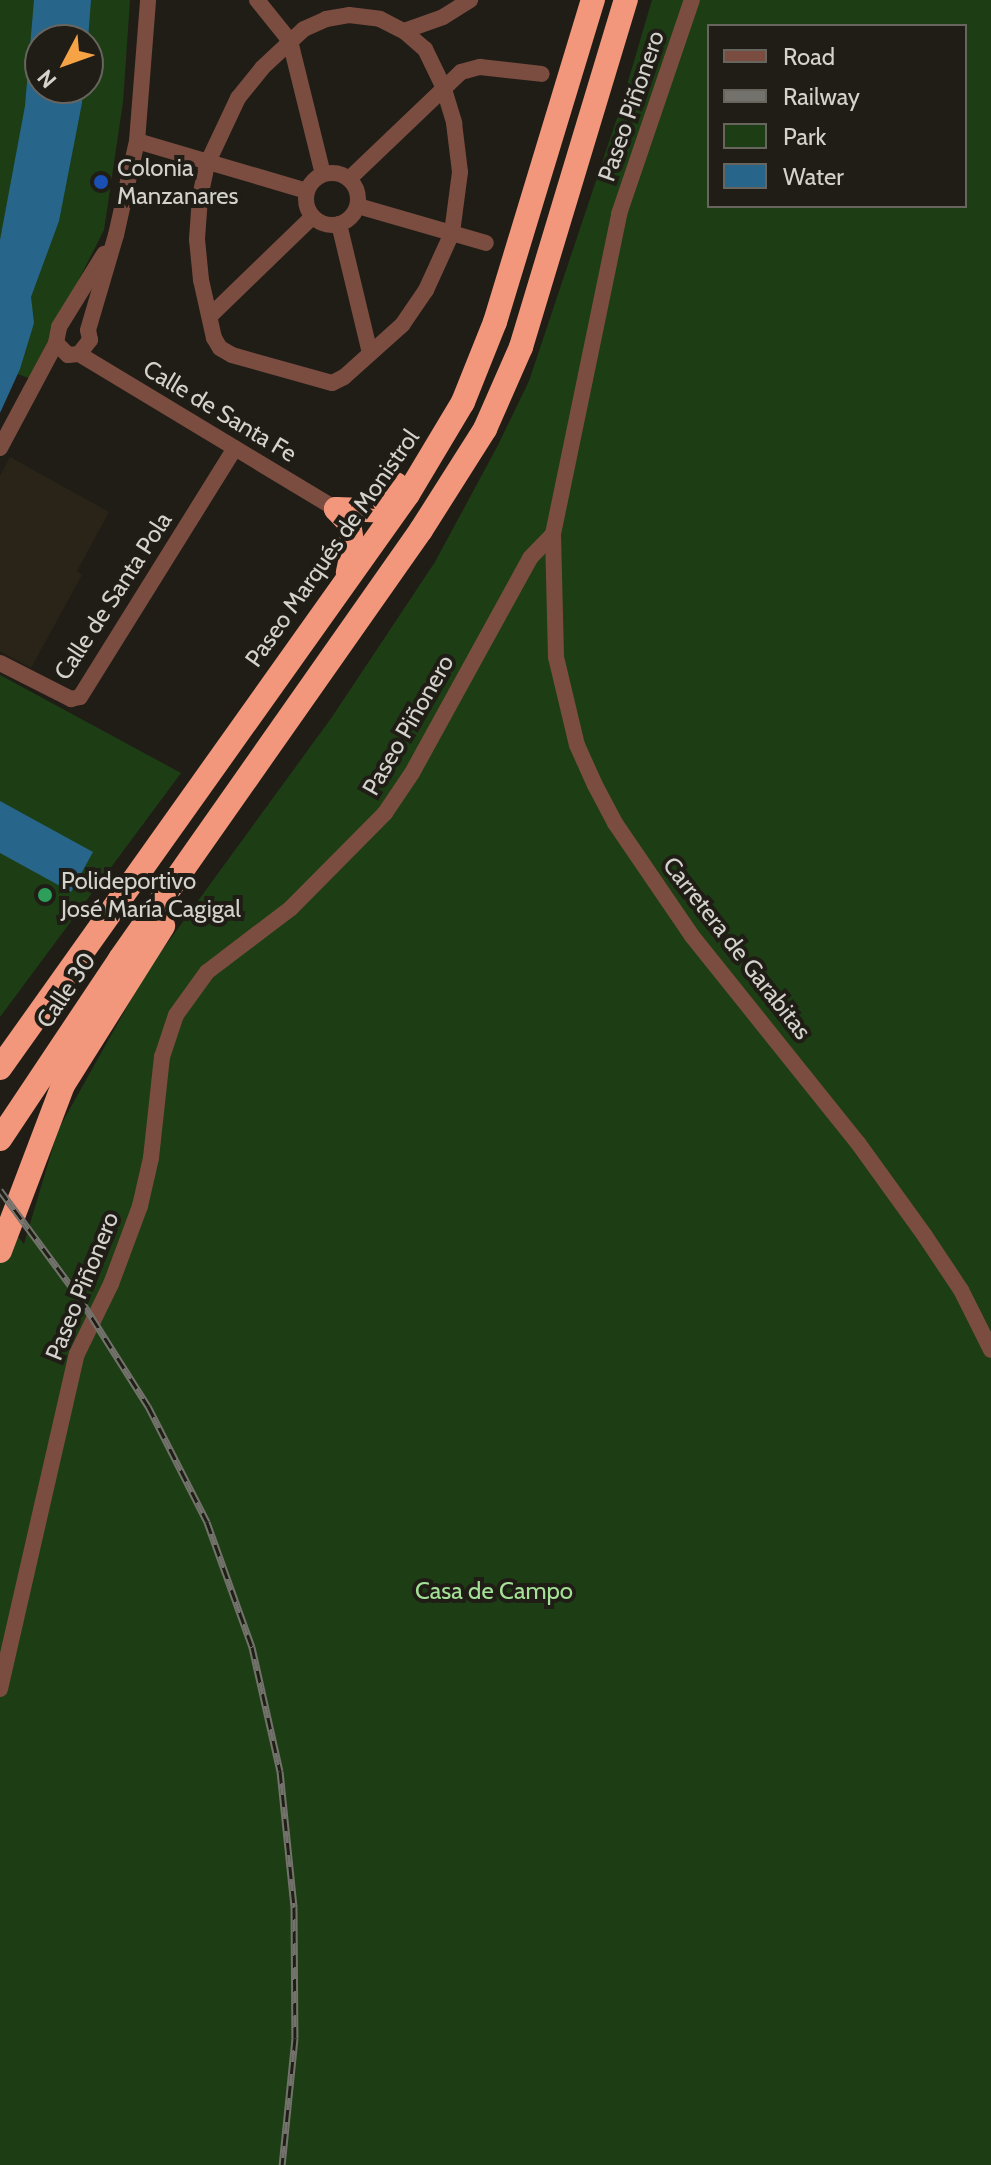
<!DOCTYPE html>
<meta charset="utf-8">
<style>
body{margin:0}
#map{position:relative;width:991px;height:2165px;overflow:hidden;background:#201d16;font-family:Cabin,sans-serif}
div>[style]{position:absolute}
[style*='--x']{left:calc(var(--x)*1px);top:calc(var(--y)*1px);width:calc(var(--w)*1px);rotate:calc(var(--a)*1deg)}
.built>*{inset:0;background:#2a2418}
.green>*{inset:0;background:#1d3e15}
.water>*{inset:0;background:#27658a}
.street>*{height:16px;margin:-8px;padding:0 8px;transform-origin:8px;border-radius:8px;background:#7b4d40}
.street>.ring{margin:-8px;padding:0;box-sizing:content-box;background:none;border:16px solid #7b4d40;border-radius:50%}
.highway>*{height:24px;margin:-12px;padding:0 12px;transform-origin:12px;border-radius:12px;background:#f2967c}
.rail>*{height:7px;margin-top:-3.5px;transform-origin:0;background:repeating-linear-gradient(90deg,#201d16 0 12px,#74726c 0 24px);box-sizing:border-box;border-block:2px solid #74726c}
.dots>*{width:22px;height:22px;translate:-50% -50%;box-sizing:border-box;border:4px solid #201d16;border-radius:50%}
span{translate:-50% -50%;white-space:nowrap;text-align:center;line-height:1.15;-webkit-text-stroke:8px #201d16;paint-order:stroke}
.street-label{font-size:24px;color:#d4d2cd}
.poi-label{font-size:24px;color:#d4d2cd}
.left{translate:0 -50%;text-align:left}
.park-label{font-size:24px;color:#a4e097}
.legend{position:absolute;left:707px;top:24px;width:260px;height:184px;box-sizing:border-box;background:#201d16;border:2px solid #68655f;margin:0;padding:10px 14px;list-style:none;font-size:24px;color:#d4d2cd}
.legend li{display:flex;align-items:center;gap:16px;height:40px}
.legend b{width:40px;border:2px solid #68655f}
.north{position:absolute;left:24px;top:24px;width:80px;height:80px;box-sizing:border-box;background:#201d16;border:2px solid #68655f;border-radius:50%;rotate:229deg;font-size:22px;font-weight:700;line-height:32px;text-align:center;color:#d4d2cd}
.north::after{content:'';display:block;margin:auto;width:28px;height:36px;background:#f5a345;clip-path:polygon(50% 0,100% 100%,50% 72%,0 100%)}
</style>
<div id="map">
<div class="built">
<div style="clip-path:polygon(10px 457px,109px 512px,77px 571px,82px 575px,31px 668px,0 651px,0 476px)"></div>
</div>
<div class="green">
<div style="clip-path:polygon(evenodd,0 0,130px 0,123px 102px,104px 230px,29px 378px,0 368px,0 0,40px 40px,88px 40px,88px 88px,40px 88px,40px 40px)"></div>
<div style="clip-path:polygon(evenodd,652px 0,991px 0,991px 2165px,0 2165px,0 1216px,24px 1244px,58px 1130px,147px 971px,332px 717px,435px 562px,497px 447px,529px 381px,620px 109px,652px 0,709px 26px,965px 26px,965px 206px,709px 206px,709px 26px)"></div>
<div style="clip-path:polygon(0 675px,181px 773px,0 1017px)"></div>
</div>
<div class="water">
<div style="clip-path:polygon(34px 0,91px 0,88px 40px,40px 40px,40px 88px,83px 88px,82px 103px,59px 221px,31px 297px,34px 323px,20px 369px,0 413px,0 240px,25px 106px)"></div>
<div style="clip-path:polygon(0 801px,93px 852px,71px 892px,0 853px)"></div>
</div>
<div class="street">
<div style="--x:257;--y:0;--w:53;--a:51.2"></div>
<div style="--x:290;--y:41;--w:137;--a:76.1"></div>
<div style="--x:349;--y:15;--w:31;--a:7"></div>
<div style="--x:380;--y:19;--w:27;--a:27"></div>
<div style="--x:404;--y:31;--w:28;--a:41"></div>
<div style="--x:425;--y:49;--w:41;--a:64.1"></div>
<div style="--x:443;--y:86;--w:39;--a:73"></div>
<div style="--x:454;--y:123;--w:49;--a:83"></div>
<div style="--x:460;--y:172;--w:62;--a:97.5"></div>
<div style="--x:452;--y:233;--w:63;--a:114.5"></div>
<div style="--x:426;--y:290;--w:42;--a:124.4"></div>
<div style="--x:402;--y:325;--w:78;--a:138.1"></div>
<div style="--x:344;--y:377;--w:13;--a:153"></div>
<div style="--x:332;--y:383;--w:104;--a:-164.4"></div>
<div style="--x:232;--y:355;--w:14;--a:-150"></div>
<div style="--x:220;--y:348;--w:12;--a:-121"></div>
<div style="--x:214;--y:338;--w:59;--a:-102.6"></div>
<div style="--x:201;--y:280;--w:41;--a:-95.6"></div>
<div style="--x:197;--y:239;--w:42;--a:-85.9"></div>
<div style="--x:200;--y:197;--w:34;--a:-78"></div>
<div style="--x:207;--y:164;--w:73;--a:-64.8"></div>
<div style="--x:238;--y:98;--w:38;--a:-51"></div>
<div style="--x:262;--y:68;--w:57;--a:-42.9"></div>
<div style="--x:304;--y:29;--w:24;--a:-24"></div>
<div style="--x:326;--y:19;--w:23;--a:-10"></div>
<div style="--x:404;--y:31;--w:41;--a:-19.7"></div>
<div style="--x:443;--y:17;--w:32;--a:-32"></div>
<div style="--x:137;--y:141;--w:177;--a:16.4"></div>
<div class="ring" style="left:306px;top:173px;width:36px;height:36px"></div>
<div style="--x:349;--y:179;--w:155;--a:-43.7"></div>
<div style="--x:461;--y:72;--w:20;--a:-15"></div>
<div style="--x:480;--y:67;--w:62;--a:6.4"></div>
<div style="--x:358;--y:206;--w:133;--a:16.1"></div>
<div style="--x:339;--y:224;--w:133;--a:76.5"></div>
<div style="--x:210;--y:316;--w:142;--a:-44.1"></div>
<div style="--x:56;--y:343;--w:17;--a:45"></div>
<div style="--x:68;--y:355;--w:11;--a:-5"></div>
<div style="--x:79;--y:354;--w:18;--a:-52"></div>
<div style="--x:90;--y:340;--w:10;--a:-101"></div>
<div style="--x:88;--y:330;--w:99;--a:-73.6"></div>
<div style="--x:116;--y:235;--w:96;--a:-77.4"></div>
<div style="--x:137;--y:141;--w:141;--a:-85.5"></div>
<div style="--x:79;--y:354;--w:300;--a:31.1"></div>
<div style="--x:0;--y:448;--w:119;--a:-61.9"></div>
<div style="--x:56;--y:343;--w:16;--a:-79"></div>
<div style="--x:59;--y:327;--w:86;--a:-58.3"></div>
<div style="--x:553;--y:534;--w:123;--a:88.6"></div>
<div style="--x:556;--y:657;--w:90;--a:76.6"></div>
<div style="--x:577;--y:745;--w:44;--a:65.8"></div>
<div style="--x:595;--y:785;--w:43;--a:62.2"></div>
<div style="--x:615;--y:823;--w:137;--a:55.7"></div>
<div style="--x:692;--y:936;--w:265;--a:51.3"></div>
<div style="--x:858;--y:1143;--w:115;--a:54.2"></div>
<div style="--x:925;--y:1236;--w:65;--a:56.3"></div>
<div style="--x:961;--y:1290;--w:67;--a:63.4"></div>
<div style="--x:0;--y:663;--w:80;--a:26.9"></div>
<div style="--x:71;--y:699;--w:9;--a:-13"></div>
<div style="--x:80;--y:697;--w:293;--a:-58.1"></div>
<div style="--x:0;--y:1689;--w:344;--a:-77.1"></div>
<div style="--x:77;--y:1354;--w:78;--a:-64.1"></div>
<div style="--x:111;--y:1284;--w:83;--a:-69.6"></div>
<div style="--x:140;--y:1206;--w:49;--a:-77.1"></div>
<div style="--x:151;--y:1158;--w:102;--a:-83.8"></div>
<div style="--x:162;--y:1057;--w:44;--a:-71.6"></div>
<div style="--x:176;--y:1015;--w:53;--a:-54.2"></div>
<div style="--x:207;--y:972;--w:106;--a:-37.3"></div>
<div style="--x:291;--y:908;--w:134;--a:-45.3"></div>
<div style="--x:385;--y:813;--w:48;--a:-56"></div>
<div style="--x:412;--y:773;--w:245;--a:-61.2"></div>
<div style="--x:530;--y:558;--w:33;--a:-46"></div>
<div style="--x:553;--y:534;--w:327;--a:-78.3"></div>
<div style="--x:619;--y:214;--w:226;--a:-71.2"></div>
</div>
<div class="highway">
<div style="--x:336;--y:509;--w:37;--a:2"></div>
<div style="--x:373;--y:510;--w:8;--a:-23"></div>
<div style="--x:380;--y:507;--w:28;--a:-55"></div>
<div style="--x:336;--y:509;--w:19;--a:47"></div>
<div style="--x:349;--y:523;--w:25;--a:81"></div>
<div style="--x:353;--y:548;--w:25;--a:102"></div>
<div style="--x:0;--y:1068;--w:704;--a:-54.59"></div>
<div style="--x:408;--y:494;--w:107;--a:-59.1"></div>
<div style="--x:463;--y:402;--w:86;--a:-68.2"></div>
<div style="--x:495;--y:322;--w:337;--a:-73.1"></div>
<div style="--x:0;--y:1139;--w:216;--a:-56.3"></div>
<div style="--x:120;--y:959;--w:524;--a:-54.95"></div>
<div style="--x:421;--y:530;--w:120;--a:-57.6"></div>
<div style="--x:485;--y:429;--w:90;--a:-66.3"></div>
<div style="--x:521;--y:347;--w:363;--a:-73.2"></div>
<div style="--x:0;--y:1251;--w:178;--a:-69.2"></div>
<div style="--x:63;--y:1085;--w:188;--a:-57.8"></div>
</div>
<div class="rail">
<div style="--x:0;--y:1190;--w:133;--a:53.6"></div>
<div style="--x:79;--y:1297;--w:129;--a:57.7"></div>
<div style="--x:148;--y:1406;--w:130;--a:63"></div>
<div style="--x:207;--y:1522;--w:133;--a:70.2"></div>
<div style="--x:252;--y:1647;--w:127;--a:77.3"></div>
<div style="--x:280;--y:1771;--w:137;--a:84.1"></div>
<div style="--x:294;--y:1907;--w:131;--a:89.6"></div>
<div style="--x:295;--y:2038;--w:128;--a:95.8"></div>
</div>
<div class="dots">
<div style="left:101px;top:182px;background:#1a4fb4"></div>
<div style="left:45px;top:895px;background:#2e9e5b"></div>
</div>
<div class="street-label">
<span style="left:631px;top:106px;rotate:-71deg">Paseo Piñonero</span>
<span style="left:220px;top:411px;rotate:31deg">Calle de Santa Fe</span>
<span style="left:332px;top:548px;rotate:-55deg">Paseo Marqués de Monistrol</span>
<span style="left:113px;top:596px;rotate:-57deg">Calle de Santa Pola</span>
<span style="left:408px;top:725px;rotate:-60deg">Paseo Piñonero</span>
<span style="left:737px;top:948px;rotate:52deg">Carretera de Garabitas</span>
<span style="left:66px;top:990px;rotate:-56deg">Calle 30</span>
<span style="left:82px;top:1286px;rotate:-68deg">Paseo Piñonero</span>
</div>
<div class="poi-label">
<span class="left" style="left:117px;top:182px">Colonia<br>Manzanares</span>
<span class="left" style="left:61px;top:895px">Polideportivo<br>José María Cagigal</span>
</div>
<div class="park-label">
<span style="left:494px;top:1591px">Casa de Campo</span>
</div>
<ul class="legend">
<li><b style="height:10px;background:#7b4d40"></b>Road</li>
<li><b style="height:10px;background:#74726c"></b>Railway</li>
<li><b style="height:22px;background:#1d3e15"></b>Park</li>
<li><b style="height:22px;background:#27658a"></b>Water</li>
</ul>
<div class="north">N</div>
</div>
